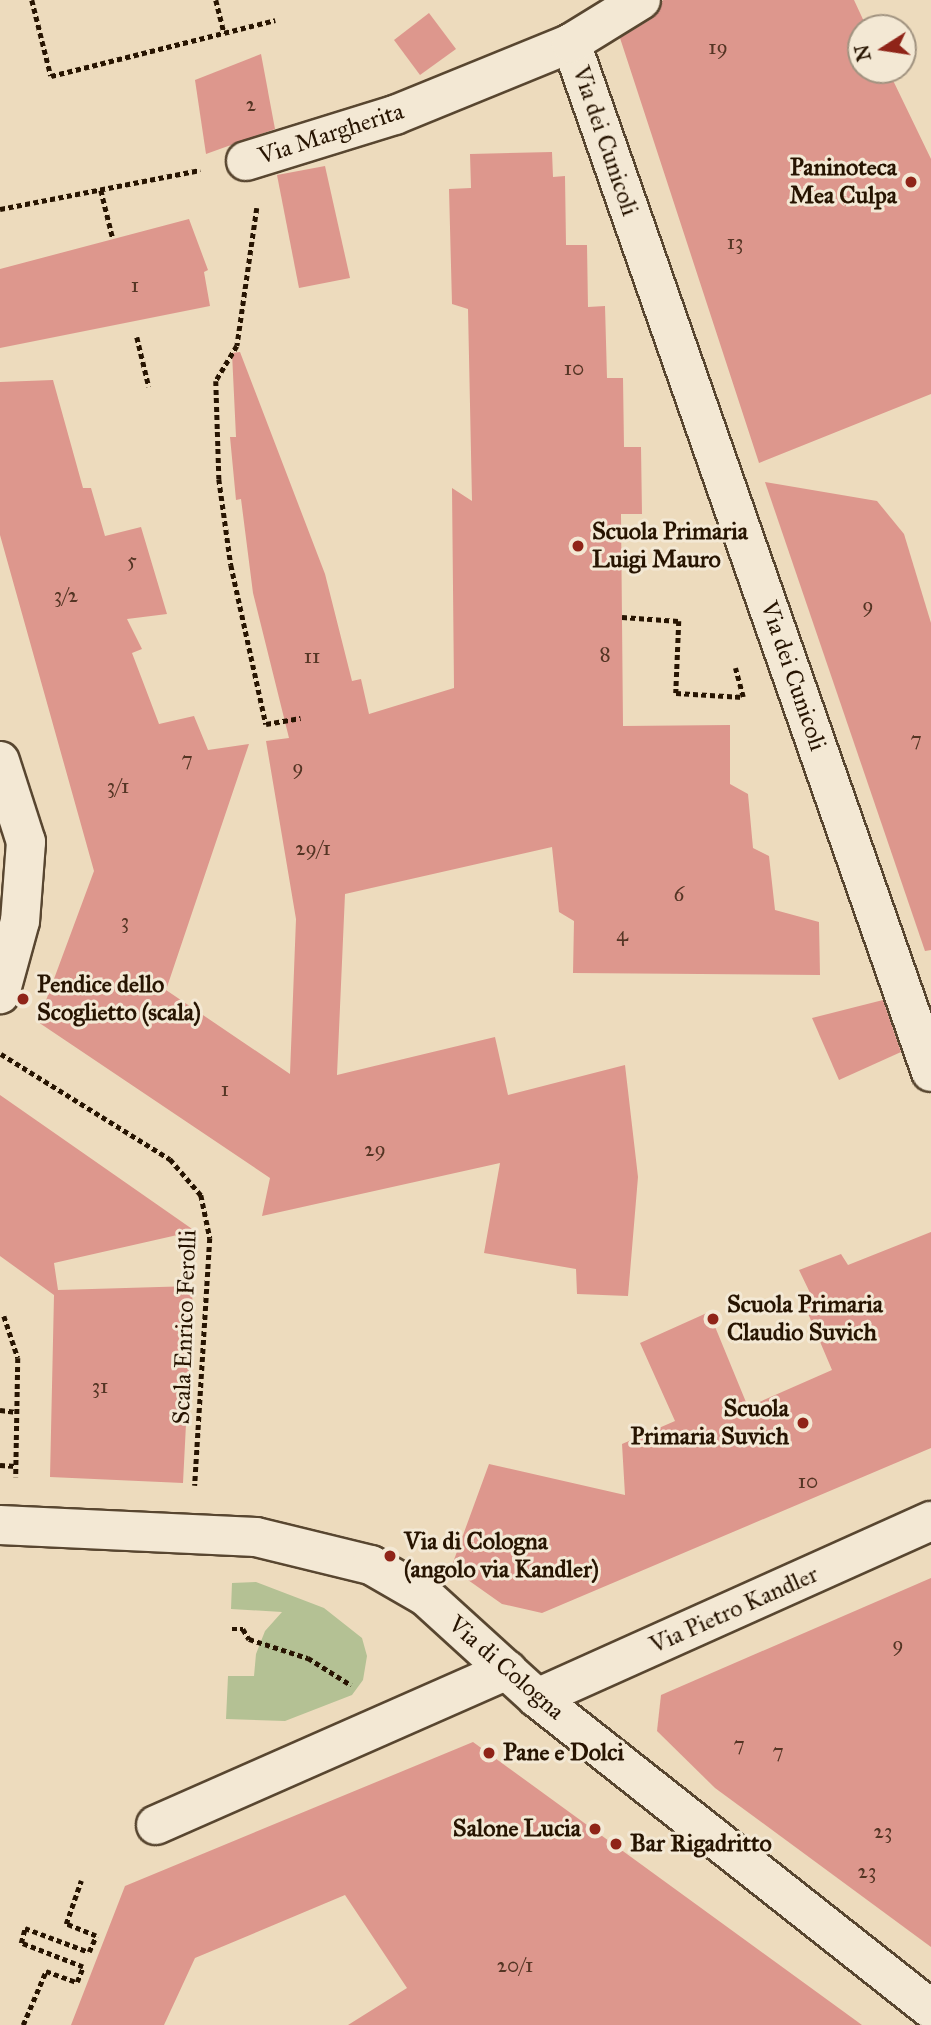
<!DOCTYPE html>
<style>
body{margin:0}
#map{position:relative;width:931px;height:2025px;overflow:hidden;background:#eddbbd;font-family:"IM FELL Great Primer",serif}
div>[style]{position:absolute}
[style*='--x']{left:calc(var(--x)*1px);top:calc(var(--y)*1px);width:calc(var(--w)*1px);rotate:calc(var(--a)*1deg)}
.green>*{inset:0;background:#b4c194}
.building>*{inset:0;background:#dd978d}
.path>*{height:4.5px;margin-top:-2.25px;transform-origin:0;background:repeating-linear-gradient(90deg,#271401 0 5px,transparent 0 8.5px)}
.roads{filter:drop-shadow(2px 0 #584630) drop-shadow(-2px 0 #584630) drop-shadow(0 2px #584630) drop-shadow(0 -2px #584630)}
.minor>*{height:38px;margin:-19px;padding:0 19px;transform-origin:19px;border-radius:19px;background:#f3e8d4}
.secondary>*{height:38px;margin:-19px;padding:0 19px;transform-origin:19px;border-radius:19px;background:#f3e8d4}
.dots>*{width:19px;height:19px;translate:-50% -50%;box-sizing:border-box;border:4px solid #f3e8d4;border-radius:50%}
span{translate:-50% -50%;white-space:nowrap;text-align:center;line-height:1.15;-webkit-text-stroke:6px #f3e8d4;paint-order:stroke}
.number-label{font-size:21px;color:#543524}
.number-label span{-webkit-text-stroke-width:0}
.street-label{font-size:24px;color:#271401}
.poi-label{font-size:24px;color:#271401;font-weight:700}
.right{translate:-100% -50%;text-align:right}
.left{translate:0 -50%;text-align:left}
.north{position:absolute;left:847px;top:14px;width:70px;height:70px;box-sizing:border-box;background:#f3e8d4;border:2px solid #a19380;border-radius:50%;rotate:258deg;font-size:19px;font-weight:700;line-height:28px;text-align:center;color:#271401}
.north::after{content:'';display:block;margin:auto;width:24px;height:32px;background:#8f2418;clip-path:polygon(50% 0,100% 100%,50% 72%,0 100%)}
</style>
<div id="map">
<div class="green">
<div style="clip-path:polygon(256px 1582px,324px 1608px,362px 1638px,367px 1656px,363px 1680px,352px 1695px,285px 1721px,226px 1719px,228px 1676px,254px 1676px,256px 1654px,265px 1631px,282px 1612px,231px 1609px,232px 1583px)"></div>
</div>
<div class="building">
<div style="clip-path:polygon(663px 0,854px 0,867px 28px,861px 28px,861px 70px,888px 70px,931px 159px,931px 394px,759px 463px,620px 38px,653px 18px)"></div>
<div style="clip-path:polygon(429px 13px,456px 49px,420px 75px,394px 40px)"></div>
<div style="clip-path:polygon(261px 54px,275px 129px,206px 154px,195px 80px)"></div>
<div style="clip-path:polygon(552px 152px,553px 177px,565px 176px,566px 245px,587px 245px,588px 307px,605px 306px,607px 378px,623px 378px,624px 447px,641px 447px,642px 514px,621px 514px,623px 726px,730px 725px,730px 784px,748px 794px,753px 848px,769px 856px,775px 910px,819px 922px,820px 975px,573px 973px,574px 921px,559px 912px,552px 847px,345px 894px,337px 1075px,495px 1037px,508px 1095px,625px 1065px,638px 1177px,628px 1296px,577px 1294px,576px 1269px,484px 1253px,500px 1163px,262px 1216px,270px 1178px,38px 1022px,94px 871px,0 535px,0 382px,53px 380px,83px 488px,91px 488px,105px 536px,141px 527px,167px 614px,127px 619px,142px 649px,132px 653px,159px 724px,194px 716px,208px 750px,249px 744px,166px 990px,290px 1074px,296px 919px,266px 741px,289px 738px,253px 593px,241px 499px,236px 500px,230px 437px,236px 437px,232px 353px,240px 352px,325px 574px,352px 681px,361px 679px,369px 714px,454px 688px,452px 488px,472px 501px,468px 309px,452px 304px,449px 189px,471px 188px,470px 154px)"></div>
<div style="clip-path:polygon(325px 166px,350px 278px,299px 288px,277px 175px)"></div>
<div style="clip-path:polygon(189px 219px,208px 270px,204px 272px,210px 306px,0 348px,0 269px)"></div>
<div style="clip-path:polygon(765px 482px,877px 501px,904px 534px,931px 623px,931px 950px,925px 951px)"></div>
<div style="clip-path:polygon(883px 1000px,901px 1052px,839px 1080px,812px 1018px)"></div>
<div style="clip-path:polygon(0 1095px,195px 1231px,54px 1263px,58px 1290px,193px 1286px,183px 1483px,50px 1477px,54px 1295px,0 1256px)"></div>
<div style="clip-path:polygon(931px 1232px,931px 1448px,542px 1613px,502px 1604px,451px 1568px,489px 1464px,625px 1495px,622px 1444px,675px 1421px,640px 1343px,709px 1312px,748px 1407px,832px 1370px,804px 1304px,813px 1299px,799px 1270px,841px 1254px,848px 1265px)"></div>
<div style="clip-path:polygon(931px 1578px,931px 1947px,715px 1788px,657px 1731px,661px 1695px)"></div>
<div style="clip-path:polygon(473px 1742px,862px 2025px,348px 2025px,407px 1988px,345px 1895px,195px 1958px,164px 2025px,71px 2025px,125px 1886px)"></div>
</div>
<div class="path">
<div style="--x:32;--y:0;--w:78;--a:76"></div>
<div style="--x:51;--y:76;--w:231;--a:-14"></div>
<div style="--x:216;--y:0;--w:34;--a:76"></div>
<div style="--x:101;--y:190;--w:50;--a:76.2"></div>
<div style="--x:257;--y:208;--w:139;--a:98.2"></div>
<div style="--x:237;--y:346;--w:41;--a:121"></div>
<div style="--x:216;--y:381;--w:98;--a:88.2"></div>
<div style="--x:219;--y:479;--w:87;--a:82.1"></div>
<div style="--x:231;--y:565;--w:163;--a:77.6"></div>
<div style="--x:266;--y:724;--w:35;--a:-10"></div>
<div style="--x:0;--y:209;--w:204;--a:-11"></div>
<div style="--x:137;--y:337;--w:51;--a:76.5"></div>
<div style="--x:622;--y:617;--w:57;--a:4"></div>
<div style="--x:679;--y:621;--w:72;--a:92.4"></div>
<div style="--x:676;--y:693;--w:67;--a:3.4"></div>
<div style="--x:743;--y:697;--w:30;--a:-105"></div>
<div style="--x:1;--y:1054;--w:199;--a:31.9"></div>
<div style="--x:170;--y:1159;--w:48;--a:49.3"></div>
<div style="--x:201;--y:1195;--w:44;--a:78.2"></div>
<div style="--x:210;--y:1238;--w:248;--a:93.5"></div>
<div style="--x:4;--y:1316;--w:44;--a:71.6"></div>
<div style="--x:18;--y:1358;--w:119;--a:91"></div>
<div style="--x:0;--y:1410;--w:17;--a:7"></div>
<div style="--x:0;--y:1465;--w:16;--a:4"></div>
<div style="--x:232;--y:1629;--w:11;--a:0"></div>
<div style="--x:243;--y:1629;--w:12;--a:59"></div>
<div style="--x:249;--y:1639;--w:62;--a:17.9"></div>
<div style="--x:308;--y:1658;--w:51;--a:32.1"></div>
<div style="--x:23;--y:2025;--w:59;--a:-66.9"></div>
<div style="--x:46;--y:1971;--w:33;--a:20"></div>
<div style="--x:77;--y:1982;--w:16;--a:-68"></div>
<div style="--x:83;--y:1967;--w:66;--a:-158.8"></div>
<div style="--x:21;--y:1943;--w:16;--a:-75"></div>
<div style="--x:25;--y:1928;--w:68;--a:20.6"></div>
<div style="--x:89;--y:1952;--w:17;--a:-66"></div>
<div style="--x:96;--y:1936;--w:32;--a:-158"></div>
<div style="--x:66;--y:1924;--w:46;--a:-70.8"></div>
</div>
<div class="roads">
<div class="minor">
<div style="--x:571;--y:43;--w:1090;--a:70.72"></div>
<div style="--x:246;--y:161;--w:156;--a:-17.2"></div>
<div style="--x:395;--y:115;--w:190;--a:-22.2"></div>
<div style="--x:571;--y:43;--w:82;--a:-31.6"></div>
<div style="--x:0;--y:761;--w:85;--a:72.2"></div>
<div style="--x:26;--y:842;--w:79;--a:94.3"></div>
<div style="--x:20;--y:921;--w:76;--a:105.3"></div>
<div style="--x:537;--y:1698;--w:432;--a:-24.2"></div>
<div style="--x:156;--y:1825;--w:384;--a:-23.8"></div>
</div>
<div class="secondary">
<div style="--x:0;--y:1525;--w:256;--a:2.7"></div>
<div style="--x:256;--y:1537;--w:118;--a:13.7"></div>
<div style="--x:371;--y:1565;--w:62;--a:29.9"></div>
<div style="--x:425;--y:1596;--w:151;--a:42.3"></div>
<div style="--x:537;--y:1698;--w:502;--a:38.29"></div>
</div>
</div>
<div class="dots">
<div style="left:911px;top:182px;background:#8f2418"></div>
<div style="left:578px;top:546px;background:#8f2418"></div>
<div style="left:23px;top:999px;background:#8f2418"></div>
<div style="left:713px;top:1319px;background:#8f2418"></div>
<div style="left:803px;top:1423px;background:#8f2418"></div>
<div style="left:390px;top:1556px;background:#8f2418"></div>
<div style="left:489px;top:1753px;background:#8f2418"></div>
<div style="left:595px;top:1829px;background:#8f2418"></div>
<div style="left:616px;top:1844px;background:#8f2418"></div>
</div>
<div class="number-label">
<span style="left:718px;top:47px">19</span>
<span style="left:251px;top:104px">2</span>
<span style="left:735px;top:242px">13</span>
<span style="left:135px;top:285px">1</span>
<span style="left:574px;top:368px">10</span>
<span style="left:132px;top:560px">5</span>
<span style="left:66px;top:595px">3/2</span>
<span style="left:868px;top:605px">9</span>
<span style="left:605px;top:654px">8</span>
<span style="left:312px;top:656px">11</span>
<span style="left:916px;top:739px">7</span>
<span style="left:187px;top:759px">7</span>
<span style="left:298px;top:767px">9</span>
<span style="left:118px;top:786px">3/1</span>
<span style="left:313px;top:848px">29/1</span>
<span style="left:679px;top:894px">6</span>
<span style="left:125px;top:921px">3</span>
<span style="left:622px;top:934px">4</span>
<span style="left:225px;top:1089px">1</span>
<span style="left:375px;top:1149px">29</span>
<span style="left:100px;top:1386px">31</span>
<span style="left:808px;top:1481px">10</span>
<span style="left:898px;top:1644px">9</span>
<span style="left:739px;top:1744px">7</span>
<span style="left:778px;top:1751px">7</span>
<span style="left:883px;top:1831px">23</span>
<span style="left:867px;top:1871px">23</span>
<span style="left:515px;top:1965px">20/1</span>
</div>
<div class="street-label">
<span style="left:331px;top:134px;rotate:-18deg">Via Margherita</span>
<span style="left:605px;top:141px;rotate:71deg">Via dei Cunicoli</span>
<span style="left:793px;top:676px;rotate:71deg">Via dei Cunicoli</span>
<span style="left:185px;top:1327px;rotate:-88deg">Scala Enrico Ferolli</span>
<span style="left:734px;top:1610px;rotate:-24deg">Via Pietro Kandler</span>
<span style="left:506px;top:1668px;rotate:41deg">Via di Cologna</span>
</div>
<div class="poi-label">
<span class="right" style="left:897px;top:182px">Paninoteca<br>Mea Culpa</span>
<span class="left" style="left:592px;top:546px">Scuola Primaria<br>Luigi Mauro</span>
<span class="left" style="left:37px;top:999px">Pendice dello<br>Scoglietto (scala)</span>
<span class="left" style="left:727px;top:1319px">Scuola Primaria<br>Claudio Suvich</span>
<span class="right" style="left:789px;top:1423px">Scuola<br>Primaria Suvich</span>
<span class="left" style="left:404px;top:1556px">Via di Cologna<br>(angolo via Kandler)</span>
<span class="left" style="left:503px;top:1753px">Pane e Dolci</span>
<span class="right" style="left:581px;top:1829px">Salone Lucia</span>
<span class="left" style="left:630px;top:1844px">Bar Rigadritto</span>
</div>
<div class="north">N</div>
</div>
